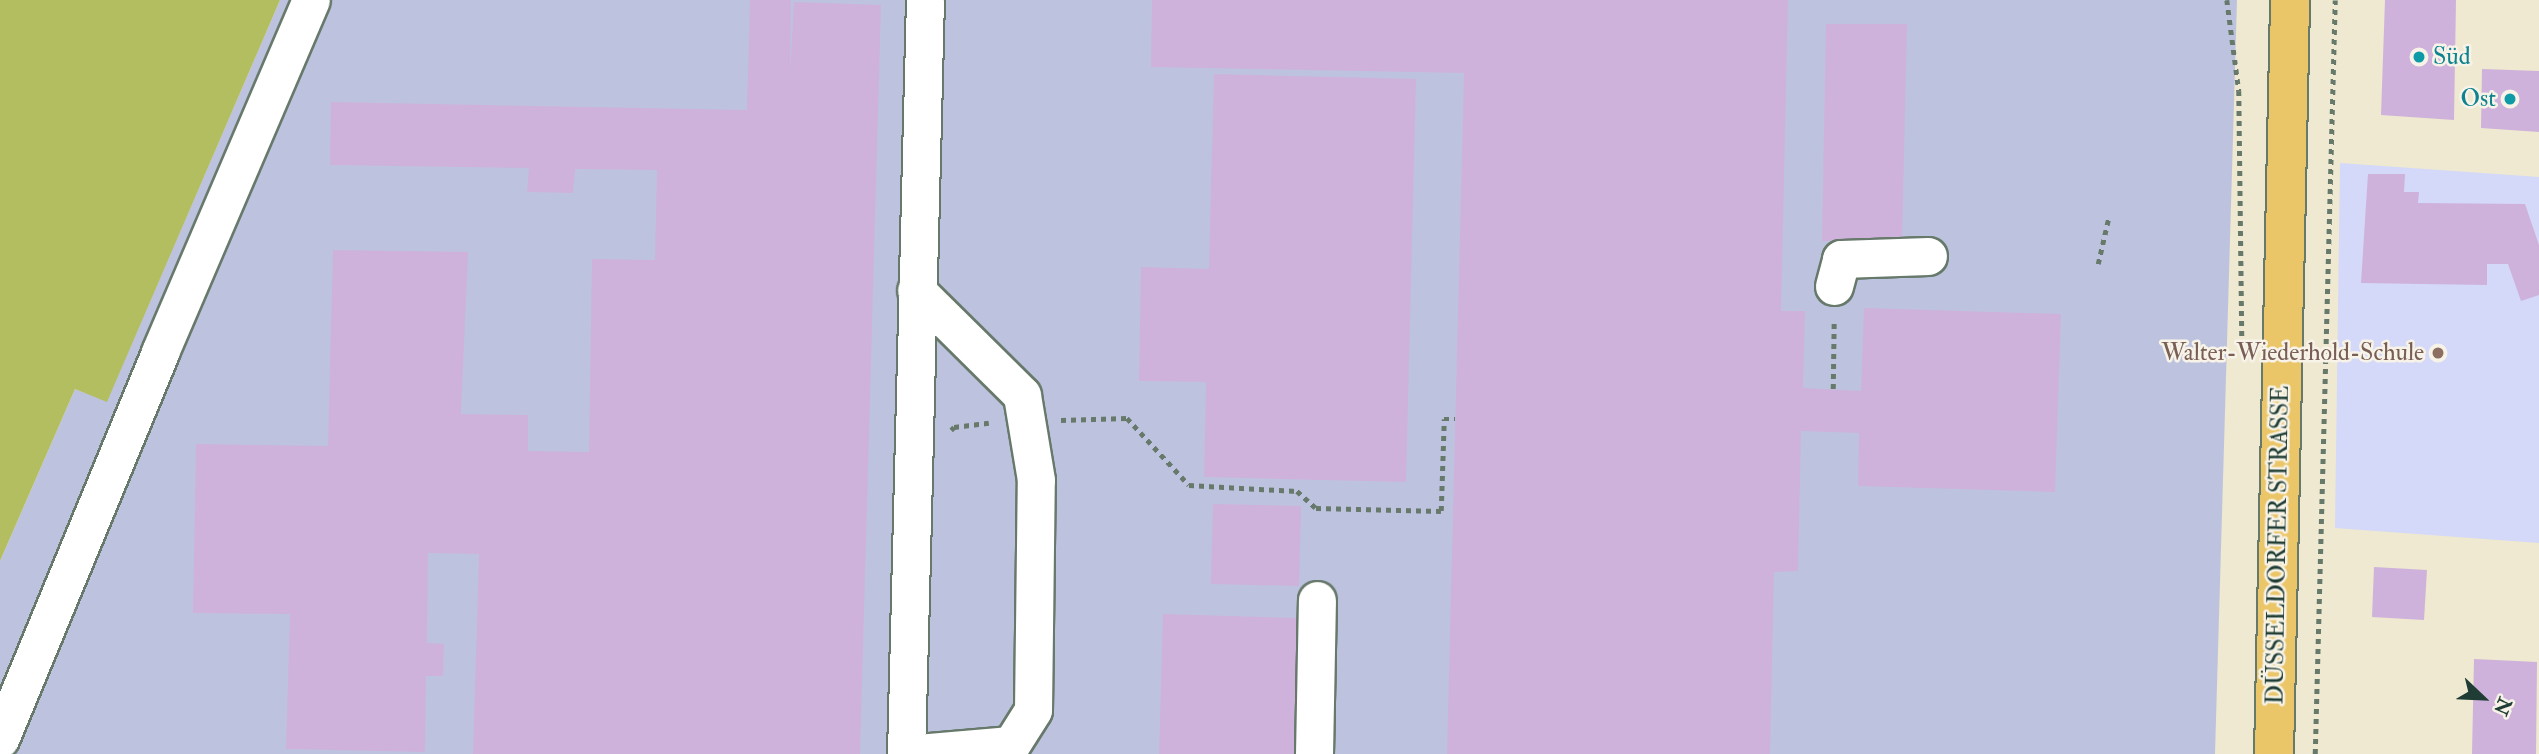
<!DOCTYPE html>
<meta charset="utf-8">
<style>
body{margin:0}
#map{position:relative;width:2539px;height:754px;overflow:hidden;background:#eee9d0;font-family:"IM FELL Double Pica",serif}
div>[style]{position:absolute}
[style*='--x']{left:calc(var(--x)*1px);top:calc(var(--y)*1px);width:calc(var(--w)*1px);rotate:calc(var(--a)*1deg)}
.built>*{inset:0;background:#d4d8f9}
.industrial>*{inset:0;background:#bdc3de}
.green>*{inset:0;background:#b2be60}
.building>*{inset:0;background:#ceb2db}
.path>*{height:4.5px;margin-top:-2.25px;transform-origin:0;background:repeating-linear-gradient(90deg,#67796b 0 5px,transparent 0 10px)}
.roads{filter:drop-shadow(2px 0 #67796b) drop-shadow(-2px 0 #67796b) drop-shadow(0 2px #67796b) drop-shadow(0 -2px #67796b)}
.minor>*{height:37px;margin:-18.5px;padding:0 18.5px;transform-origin:18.5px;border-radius:18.5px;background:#fff}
.major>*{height:38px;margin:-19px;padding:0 19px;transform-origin:19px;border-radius:19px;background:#ebc669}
.dots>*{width:19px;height:19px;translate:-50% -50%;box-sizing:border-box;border:4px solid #f7f3e8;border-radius:50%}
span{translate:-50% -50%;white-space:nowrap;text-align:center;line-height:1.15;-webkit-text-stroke:5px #f7f3e8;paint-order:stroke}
.culture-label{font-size:24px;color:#0d838f}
.left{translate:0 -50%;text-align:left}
.right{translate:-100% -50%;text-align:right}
.education-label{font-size:24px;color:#785e54}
.street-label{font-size:24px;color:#1f3d34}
.north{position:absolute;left:2448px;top:663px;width:70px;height:70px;-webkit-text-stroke:5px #f7f3e8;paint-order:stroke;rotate:113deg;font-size:19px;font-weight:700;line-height:28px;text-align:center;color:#1f3d34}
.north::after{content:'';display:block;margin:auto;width:24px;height:32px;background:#1f3d34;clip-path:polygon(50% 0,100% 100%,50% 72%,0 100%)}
</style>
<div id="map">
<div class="built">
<div style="clip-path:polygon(2340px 163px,2539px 177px,2539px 543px,2335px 528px)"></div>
</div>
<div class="industrial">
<div style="clip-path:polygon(280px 0,2237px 0,2215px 754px,0 754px,0 561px,75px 389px,107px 401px)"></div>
</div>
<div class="green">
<div style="clip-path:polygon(0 0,280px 0,107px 402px,75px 389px,0 561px)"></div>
</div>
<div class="building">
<div style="clip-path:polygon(750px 0,791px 0,790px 74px,794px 2px,881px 5px,860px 754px,473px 754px,479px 554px,428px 553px,427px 643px,444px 644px,443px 676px,426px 676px,425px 752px,286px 749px,290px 614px,193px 613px,196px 444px,328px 446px,333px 250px,468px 252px,461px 414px,528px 415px,528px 451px,589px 452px,592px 259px,655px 260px,657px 170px,575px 169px,573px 193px,527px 192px,529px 168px,330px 165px,331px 102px,747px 110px)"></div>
<div style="clip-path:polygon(1152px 0,1788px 0,1781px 311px,1805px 311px,1803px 388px,1861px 391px,1864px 308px,2061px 314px,2055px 492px,1858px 486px,1859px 433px,1801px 431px,1798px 571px,1774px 572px,1770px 754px,1447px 754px,1464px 73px,1151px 67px)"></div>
<div style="clip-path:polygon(2385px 0,2456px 0,2454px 120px,2381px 115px)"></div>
<div style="clip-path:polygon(1826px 24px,1907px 24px,1902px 241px,1822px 241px)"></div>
<div style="clip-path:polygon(2482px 69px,2539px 71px,2539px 132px,2481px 128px)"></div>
<div style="clip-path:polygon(1214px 74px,1416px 79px,1406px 482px,1204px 477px,1206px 382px,1139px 381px,1141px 267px,1209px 269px)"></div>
<div style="clip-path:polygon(2368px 174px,2405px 174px,2404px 192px,2419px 192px,2418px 203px,2525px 204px,2539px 245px,2539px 295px,2521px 301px,2508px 264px,2487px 264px,2487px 285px,2361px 283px)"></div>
<div style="clip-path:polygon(1213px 504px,1301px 506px,1299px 586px,1211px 584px)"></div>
<div style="clip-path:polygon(2374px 567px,2427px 570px,2424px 620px,2372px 617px)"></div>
<div style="clip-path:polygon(1163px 614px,1299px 618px,1295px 754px,1159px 754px)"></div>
<div style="clip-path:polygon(2474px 659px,2537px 662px,2536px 754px,2472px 754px)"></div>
</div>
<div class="path">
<div style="--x:2227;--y:0;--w:92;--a:82.5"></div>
<div style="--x:2239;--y:91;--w:254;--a:89.3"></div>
<div style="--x:2098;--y:264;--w:49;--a:-77.1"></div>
<div style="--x:1833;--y:389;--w:69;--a:-89.2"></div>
<div style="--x:1061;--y:420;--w:66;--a:-1.7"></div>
<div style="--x:1127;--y:418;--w:91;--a:47.2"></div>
<div style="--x:1189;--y:485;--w:108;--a:3.2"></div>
<div style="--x:1297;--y:491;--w:25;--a:42"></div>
<div style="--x:1316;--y:508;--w:125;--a:1.4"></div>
<div style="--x:1441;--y:511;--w:92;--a:-88.1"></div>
<div style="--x:1444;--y:419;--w:11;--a:0"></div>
<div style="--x:951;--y:430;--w:4;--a:-45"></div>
<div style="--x:954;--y:427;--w:35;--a:-7"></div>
<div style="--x:2315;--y:754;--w:754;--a:-88.48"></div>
</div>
<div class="roads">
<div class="minor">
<div style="--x:1834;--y:286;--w:28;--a:-75"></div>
<div style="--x:1841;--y:259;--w:87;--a:-2"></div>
<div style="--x:0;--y:739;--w:419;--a:-67.5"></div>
<div style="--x:160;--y:352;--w:383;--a:-66.8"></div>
<div style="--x:906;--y:754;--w:754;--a:-88.56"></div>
<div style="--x:906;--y:754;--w:105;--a:-4.9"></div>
<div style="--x:1011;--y:745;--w:41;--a:-57.8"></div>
<div style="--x:1033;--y:710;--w:230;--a:-89.3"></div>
<div style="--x:1036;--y:480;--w:86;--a:-99.4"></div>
<div style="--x:1022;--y:395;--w:149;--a:-135.3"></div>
<div style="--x:1314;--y:754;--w:154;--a:-88.9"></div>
</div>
<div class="major">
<div style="--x:2274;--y:754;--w:754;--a:-88.78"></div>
</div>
</div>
<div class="dots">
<div style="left:2419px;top:57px;background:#0f9aa8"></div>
<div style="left:2510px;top:99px;background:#0f9aa8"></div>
<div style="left:2438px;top:353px;background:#8d6e63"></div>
</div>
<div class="culture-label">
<span class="left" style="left:2433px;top:57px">Süd</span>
<span class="right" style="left:2496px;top:99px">Ost</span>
</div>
<div class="education-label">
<span class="right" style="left:2424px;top:353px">Walter-Wiederhold-Schule</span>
</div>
<div class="street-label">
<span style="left:2278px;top:545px;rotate:-89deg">DÜSSELDORFER STRASSE</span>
</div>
<div class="north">N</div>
</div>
